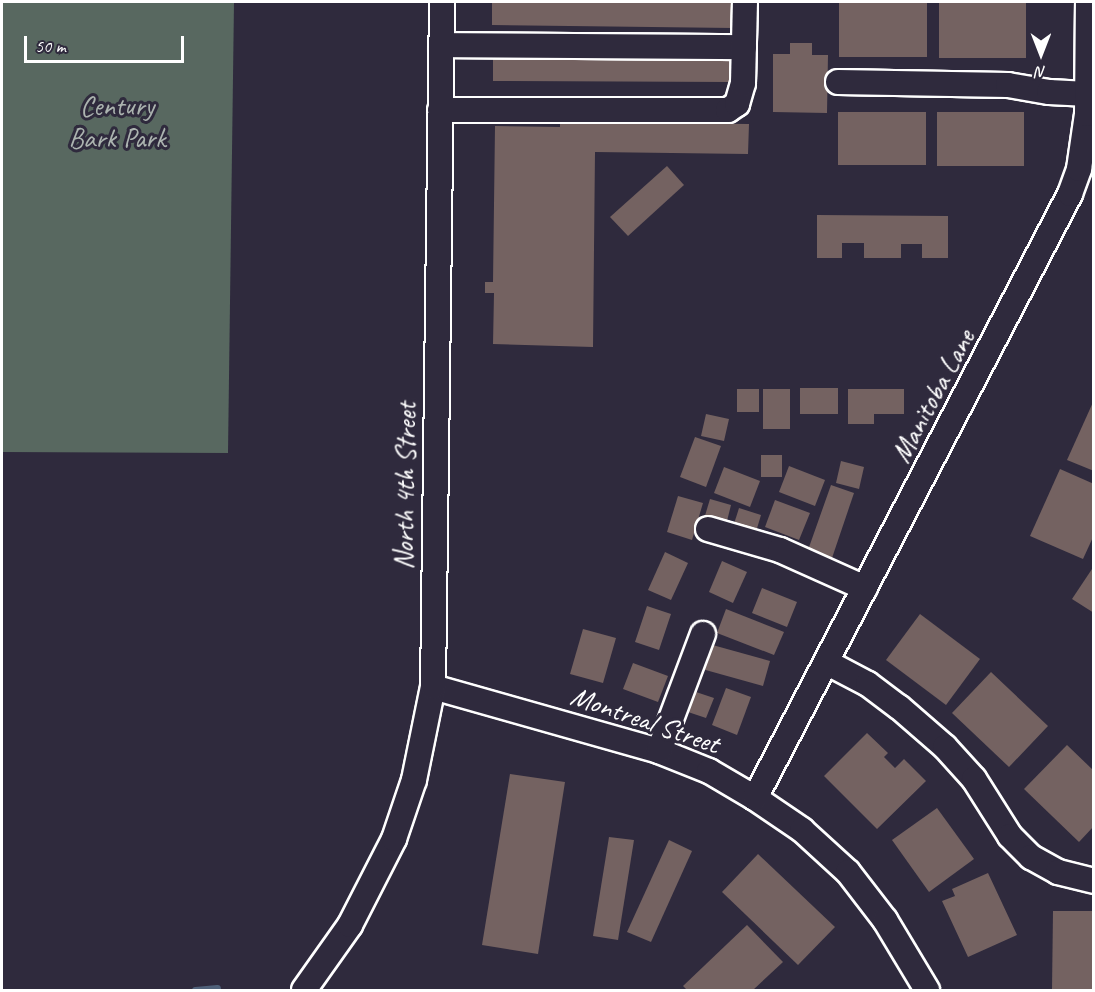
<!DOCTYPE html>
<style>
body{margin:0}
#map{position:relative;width:1095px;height:992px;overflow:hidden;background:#2f2a3d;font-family:Caveat,sans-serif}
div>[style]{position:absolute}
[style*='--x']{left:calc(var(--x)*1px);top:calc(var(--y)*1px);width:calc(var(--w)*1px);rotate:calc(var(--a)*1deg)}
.green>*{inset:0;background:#586860}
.stream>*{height:7px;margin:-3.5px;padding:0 3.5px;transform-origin:3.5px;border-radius:3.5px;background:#50617a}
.building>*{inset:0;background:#746261}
.roads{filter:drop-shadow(2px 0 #fff) drop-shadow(-2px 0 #fff) drop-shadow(0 2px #fff) drop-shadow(0 -2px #fff)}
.minor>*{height:24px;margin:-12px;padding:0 12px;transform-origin:12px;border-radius:12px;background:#2f2a3d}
span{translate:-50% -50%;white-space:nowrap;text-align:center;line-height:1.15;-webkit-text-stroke:6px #2f2a3d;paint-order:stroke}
.park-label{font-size:28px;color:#acb4b0}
.street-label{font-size:28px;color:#fff}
.frame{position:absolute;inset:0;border:3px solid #fff;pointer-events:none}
.north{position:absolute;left:1011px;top:24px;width:60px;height:60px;-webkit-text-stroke:4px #2f2a3d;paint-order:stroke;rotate:180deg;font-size:16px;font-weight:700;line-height:24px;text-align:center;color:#fff}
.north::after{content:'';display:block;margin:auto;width:21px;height:27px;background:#fff;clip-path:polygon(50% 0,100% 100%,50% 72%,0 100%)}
.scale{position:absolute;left:24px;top:36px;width:160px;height:27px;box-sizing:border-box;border:3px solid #fff;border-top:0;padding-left:8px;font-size:18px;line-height:21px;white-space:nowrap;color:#fff;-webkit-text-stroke:4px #2f2a3d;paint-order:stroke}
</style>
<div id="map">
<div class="green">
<div style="clip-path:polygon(2px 2px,234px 2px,228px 453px,2px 452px)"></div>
</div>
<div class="stream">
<div style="--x:195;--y:990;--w:22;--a:-5"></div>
</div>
<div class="building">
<div style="clip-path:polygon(492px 2px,733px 2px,733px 28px,492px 25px)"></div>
<div style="clip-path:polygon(839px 2px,927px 2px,927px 57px,839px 57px)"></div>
<div style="clip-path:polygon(939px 2px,1026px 2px,1026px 58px,939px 58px)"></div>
<div style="clip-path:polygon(790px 43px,812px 43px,812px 55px,828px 55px,827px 113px,773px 112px,773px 54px,790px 54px)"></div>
<div style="clip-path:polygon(493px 55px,729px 55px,729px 82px,493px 81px)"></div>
<div style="clip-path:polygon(838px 112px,926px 112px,926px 165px,838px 165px)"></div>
<div style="clip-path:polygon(937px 112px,1024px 112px,1024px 166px,937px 166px)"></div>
<div style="clip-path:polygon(560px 122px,749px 124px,748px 154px,595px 152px,593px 347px,493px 344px,494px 293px,485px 293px,485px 282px,493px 282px,495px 126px,560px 127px)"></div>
<div style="clip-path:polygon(667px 166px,684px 185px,628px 236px,610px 217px)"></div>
<div style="clip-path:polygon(817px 215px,948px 216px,948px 258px,922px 258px,922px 244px,901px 244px,901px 258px,864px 258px,864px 243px,842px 243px,842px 258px,817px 258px)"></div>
<div style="clip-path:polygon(800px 388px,838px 388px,838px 414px,800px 414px)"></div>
<div style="clip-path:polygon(737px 389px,759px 389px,759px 412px,737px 412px)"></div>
<div style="clip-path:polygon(763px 389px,790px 389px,790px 429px,763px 429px)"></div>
<div style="clip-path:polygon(848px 389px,904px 389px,904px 414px,874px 414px,874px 424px,848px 424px)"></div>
<div style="clip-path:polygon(1094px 400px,1094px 471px,1067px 460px)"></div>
<div style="clip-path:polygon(706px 414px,729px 419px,724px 441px,701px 436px)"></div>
<div style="clip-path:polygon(695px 437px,721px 446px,706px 487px,680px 477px)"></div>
<div style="clip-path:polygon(761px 455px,782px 455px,782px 477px,761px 477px)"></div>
<div style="clip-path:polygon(841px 461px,864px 467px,859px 489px,836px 483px)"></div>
<div style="clip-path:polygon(789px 466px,825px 480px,815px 506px,779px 492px)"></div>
<div style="clip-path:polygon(724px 467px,760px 481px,750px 507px,714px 493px)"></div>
<div style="clip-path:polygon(1060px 469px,1094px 484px,1094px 535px,1083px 559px,1030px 536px)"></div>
<div style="clip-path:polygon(831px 485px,854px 493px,832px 558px,808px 550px)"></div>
<div style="clip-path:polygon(678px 496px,703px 503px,692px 540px,667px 532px)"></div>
<div style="clip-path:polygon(710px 499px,731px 505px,726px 525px,704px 519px)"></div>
<div style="clip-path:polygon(775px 500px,810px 513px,799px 540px,765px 527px)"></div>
<div style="clip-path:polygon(739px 508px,761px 515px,755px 535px,733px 527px)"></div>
<div style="clip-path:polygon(665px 552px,688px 563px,671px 600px,648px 590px)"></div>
<div style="clip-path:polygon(722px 561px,747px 572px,733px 603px,709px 592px)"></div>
<div style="clip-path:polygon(1094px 566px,1094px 613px,1072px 599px)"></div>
<div style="clip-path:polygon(762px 588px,797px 602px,787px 627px,752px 613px)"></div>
<div style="clip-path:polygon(647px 606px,671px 614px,659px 650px,635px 642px)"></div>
<div style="clip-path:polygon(726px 609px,784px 632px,774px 655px,717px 633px)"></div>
<div style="clip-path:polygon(920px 614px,980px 659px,946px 705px,886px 660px)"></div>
<div style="clip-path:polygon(583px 629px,616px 638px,603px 683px,570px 674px)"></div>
<div style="clip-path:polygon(709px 644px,770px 661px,763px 686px,702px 669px)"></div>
<div style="clip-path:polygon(633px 663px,668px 676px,658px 702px,623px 689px)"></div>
<div style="clip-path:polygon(991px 672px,1048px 726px,1009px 767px,952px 713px)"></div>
<div style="clip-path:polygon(726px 688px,751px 697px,737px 735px,712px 725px)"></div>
<div style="clip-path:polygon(693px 691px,714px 698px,706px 718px,685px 711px)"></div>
<div style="clip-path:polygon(867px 733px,888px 753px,884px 757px,895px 768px,904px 759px,926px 781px,877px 829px,824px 776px)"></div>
<div style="clip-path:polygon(1067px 745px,1094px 771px,1094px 826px,1079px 842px,1024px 789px)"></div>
<div style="clip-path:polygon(510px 774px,565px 782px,538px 954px,482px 945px)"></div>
<div style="clip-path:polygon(937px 808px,974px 859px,929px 892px,892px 840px)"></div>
<div style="clip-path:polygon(609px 837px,634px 840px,618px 940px,593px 936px)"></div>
<div style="clip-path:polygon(669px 840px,692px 851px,651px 942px,627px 932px)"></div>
<div style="clip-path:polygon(758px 854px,835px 927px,798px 965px,722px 892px)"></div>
<div style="clip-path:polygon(988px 873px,1017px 935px,968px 957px,942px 901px,955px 896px,952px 889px)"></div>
<div style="clip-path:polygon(1053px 911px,1094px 911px,1094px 990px,1052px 990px)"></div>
<div style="clip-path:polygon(747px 925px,783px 962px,753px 990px,687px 990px,683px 986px)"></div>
</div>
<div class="roads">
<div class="minor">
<div style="--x:441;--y:45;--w:303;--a:0.4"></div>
<div style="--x:838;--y:82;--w:170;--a:1"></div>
<div style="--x:1008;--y:85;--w:42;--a:9.7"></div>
<div style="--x:1049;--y:92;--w:39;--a:3"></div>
<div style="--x:440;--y:110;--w:288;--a:0"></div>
<div style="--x:728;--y:110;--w:11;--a:-34"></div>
<div style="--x:737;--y:104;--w:22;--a:-74"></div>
<div style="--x:743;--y:83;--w:81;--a:-88.6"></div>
<div style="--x:708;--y:529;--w:75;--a:16.3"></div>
<div style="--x:780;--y:550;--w:93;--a:24.1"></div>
<div style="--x:826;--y:662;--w:47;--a:27.6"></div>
<div style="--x:868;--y:684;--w:39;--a:37"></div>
<div style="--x:899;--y:707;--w:61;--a:41"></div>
<div style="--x:945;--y:747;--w:43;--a:47.8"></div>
<div style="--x:974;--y:779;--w:67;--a:57.7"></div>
<div style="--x:1010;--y:836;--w:30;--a:45"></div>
<div style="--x:1031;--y:857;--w:31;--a:29"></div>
<div style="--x:1058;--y:872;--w:37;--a:14"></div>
<div style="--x:433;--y:687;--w:235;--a:15.8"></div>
<div style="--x:659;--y:751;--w:54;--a:21.8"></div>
<div style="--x:709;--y:771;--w:53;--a:30.4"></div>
<div style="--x:755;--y:798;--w:57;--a:34.2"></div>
<div style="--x:802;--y:830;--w:62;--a:42.4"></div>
<div style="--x:848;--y:872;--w:61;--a:52.4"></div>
<div style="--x:885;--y:920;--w:82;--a:59"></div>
<div style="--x:659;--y:751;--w:125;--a:-69.4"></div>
<div style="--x:755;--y:798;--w:681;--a:-62.46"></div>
<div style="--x:1070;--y:194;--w:27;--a:-70"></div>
<div style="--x:1079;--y:169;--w:56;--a:-81.7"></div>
<div style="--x:1087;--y:114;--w:112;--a:-89.5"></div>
<div style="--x:304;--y:990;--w:80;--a:-54.7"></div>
<div style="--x:350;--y:925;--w:97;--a:-62.9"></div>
<div style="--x:394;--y:839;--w:62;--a:-71.3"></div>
<div style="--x:414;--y:780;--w:95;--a:-78.5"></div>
<div style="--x:433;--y:687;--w:685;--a:-89.25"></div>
</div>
</div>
<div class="park-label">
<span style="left:117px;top:122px">Century<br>Bark Park</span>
</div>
<div class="street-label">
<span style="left:933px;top:396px;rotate:-62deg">Manitoba Lane</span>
<span style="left:405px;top:486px;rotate:-89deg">North 4th Street</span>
<span style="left:645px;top:720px;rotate:19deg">Montreal Street</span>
</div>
<div class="frame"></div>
<div class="north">N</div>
<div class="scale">50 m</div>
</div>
